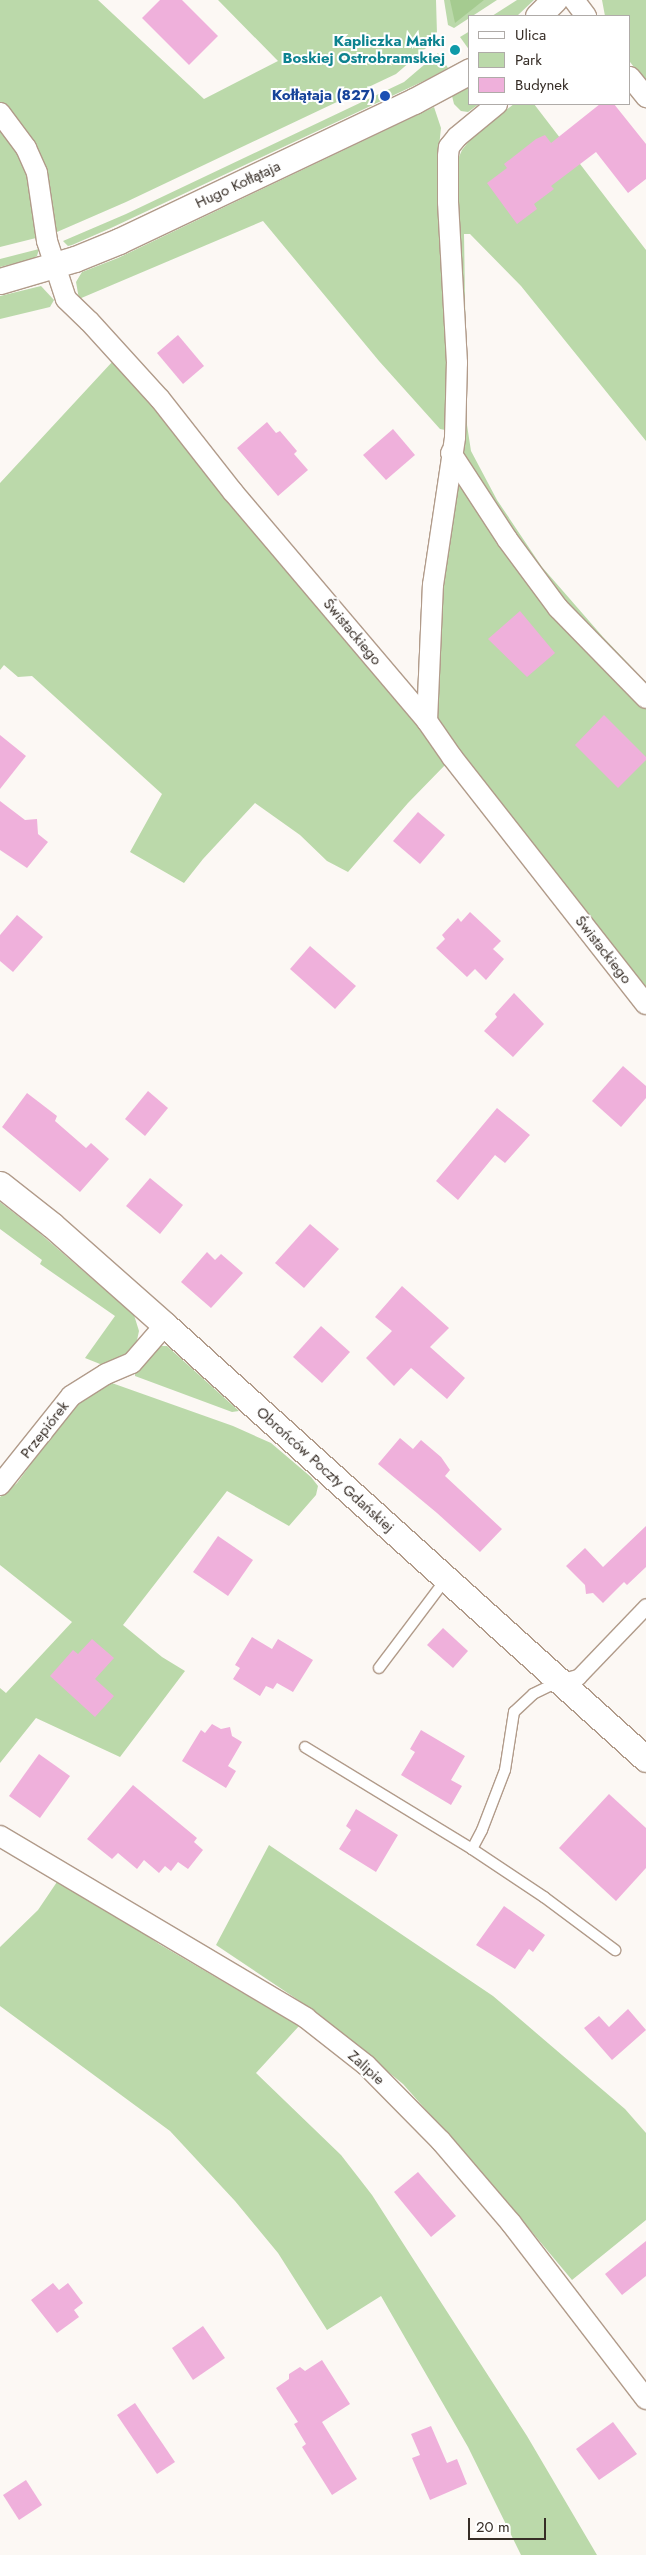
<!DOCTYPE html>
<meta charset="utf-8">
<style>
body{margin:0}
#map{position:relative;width:646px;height:2555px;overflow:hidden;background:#fcf8f4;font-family:Jost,sans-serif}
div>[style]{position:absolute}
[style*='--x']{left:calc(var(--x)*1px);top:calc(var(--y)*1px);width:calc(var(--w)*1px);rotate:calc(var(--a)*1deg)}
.green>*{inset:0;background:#bbd9aa}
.forest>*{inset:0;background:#a5cb90}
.building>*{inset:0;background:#efb0db}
.roads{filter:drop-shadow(1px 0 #b19b8a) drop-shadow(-1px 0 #b19b8a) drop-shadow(0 1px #b19b8a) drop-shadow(0 -1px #b19b8a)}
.service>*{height:10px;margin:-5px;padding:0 5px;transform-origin:5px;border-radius:5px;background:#fff}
.pedestrian>*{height:15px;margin:-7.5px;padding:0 7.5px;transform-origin:7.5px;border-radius:7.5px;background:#fff}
.minor>*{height:20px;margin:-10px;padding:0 10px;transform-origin:10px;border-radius:10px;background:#fff}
.tertiary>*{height:25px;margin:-12.5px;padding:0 12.5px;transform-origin:12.5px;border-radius:12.5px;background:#fff}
.dots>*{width:14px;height:14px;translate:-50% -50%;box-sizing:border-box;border:2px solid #fff;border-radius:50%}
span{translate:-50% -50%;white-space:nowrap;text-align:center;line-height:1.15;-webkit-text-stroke:4px #fff;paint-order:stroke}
.culture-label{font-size:15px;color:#0d838f;font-weight:700}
.right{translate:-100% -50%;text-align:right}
.transit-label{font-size:15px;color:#164399;font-weight:700}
.street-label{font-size:15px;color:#362d26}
.legend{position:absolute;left:468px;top:15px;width:162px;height:90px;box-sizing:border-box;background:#fff;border:1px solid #afaba8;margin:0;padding:6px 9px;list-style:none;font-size:15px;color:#362d26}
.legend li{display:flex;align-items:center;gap:10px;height:25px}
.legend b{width:25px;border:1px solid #afaba8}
.scale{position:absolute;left:468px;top:2518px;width:78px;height:22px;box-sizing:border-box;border:2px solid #362d26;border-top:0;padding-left:6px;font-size:15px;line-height:18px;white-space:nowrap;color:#362d26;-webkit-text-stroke:4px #fff;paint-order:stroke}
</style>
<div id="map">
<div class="green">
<div style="clip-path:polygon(0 0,98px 0,204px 99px,278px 61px,218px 0,436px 0,437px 34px,433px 42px,396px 74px,126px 202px,57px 232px,11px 115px,0 102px)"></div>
<div style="clip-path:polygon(444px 0,497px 0,454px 28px,448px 25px)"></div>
<div style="clip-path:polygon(517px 0,534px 0,517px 16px,492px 16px)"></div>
<div style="clip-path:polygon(602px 0,646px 0,646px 82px,630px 62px,630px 16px,605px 16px)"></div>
<div style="clip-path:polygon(470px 31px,470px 51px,460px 37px)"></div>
<div style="clip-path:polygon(438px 53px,448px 68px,428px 79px,111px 228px,72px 245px,68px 246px,63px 241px,126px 214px,404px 82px)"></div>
<div style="clip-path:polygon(470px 87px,470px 104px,479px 104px,468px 112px,461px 111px,454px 104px,452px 96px)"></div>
<div style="clip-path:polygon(514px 104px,534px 104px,646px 250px,646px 441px,521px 286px,470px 234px,464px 234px,467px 425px,471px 451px,497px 500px,542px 567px,603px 637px,646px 682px,646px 690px,540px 576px,464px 461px,462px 447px,455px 166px,462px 150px,476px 132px)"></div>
<div style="clip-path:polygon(434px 107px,441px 128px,439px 147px,448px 315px,447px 423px,445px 430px,440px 429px,379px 361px,263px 221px,79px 299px,76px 282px,82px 272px,118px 258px)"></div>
<div style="clip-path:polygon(0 120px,22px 151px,33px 199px,36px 238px,0 247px)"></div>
<div style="clip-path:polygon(39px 249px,37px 256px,32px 259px,0 267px,0 259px)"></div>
<div style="clip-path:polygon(41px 286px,54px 300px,50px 307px,0 319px,0 296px)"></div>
<div style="clip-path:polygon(113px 361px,127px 372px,403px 693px,446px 764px,408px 803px,348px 872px,327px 861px,300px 835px,255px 803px,203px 859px,184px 883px,130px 852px,162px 794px,32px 676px,18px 677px,4px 665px,0 670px,0 483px)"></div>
<div style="clip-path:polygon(455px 469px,646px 704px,646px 993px,444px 733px,433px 707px,432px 669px)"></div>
<div style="clip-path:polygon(0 1202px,36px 1230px,134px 1315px,139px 1331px,136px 1345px,127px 1355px,112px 1363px,100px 1364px,85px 1358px,115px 1316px,40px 1264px,42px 1260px,0 1229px)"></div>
<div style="clip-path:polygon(154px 1346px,167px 1346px,239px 1411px,232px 1412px,135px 1376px,135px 1371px)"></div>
<div style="clip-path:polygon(109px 1382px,233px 1426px,271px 1443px,311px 1477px,318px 1486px,316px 1495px,289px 1526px,227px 1491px,123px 1625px,162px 1657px,185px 1671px,120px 1757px,36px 1718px,0 1763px,0 1688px,6px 1693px,72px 1622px,0 1565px,0 1497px,17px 1483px,28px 1468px,72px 1403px)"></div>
<div style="clip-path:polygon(269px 1845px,493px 1996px,625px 2109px,646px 2133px,646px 2220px,572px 2280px,496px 2189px,403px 2084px,310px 2008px,216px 1945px)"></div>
<div style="clip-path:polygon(61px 1876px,159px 1944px,299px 2026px,256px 2073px,341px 2155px,372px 2195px,527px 2436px,597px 2555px,521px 2555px,468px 2447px,381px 2296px,327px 2330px,278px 2253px,235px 2201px,170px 2131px,0 2006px,0 1947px,38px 1910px)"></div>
</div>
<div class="forest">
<div style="clip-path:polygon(450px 0,484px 0,455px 23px)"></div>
</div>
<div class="building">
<div style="clip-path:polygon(160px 0,182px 0,218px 36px,189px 65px,142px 18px)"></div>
<div style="clip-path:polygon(600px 104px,614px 104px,646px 144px,646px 179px,628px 193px,596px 152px,551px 186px,554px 189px,534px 204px,537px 209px,517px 224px,487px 183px,507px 168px,504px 164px,536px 139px,545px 135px,551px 143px)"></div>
<div style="clip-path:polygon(178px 335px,204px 366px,183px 384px,157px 353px)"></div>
<div style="clip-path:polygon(267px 422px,276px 433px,280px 431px,297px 451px,294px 454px,308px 470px,278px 496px,237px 448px)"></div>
<div style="clip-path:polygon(393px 429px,415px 455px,386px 480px,363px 455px)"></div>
<div style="clip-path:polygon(520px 611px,555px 653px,527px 677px,488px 639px)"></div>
<div style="clip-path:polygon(604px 715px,646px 757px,646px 760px,618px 788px,575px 745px)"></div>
<div style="clip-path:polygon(0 735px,26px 756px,0 789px)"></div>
<div style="clip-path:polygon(0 801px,25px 820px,37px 819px,38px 834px,48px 842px,27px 868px,0 850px)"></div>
<div style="clip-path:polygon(418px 812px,445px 835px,420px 864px,393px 841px)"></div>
<div style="clip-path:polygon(470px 912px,501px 941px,493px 949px,504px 959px,486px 980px,475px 969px,467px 977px,436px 948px,445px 939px,442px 935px,458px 918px,461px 922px)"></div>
<div style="clip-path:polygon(17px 915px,43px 937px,13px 972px,0 961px,0 935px)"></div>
<div style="clip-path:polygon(310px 946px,356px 986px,335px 1009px,290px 969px)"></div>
<div style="clip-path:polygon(514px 993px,544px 1024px,513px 1057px,484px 1031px,497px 1017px,495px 1014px)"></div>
<div style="clip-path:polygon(623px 1066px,646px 1086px,646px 1098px,621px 1127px,592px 1101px)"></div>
<div style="clip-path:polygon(148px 1091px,168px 1108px,145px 1136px,125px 1119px)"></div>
<div style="clip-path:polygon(27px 1093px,57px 1116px,55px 1121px,86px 1148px,91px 1143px,109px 1159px,80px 1192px,2px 1127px)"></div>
<div style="clip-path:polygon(497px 1108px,530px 1135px,505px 1163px,495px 1155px,458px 1200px,436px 1181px)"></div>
<div style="clip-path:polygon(150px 1178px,183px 1205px,160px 1234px,126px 1206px)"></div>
<div style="clip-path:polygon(310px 1224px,339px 1249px,304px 1288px,275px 1263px)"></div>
<div style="clip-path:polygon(207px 1252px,215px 1260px,221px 1254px,243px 1273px,211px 1308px,181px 1282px)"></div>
<div style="clip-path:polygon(402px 1286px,449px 1328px,430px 1347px,465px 1378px,447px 1399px,411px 1368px,394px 1386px,366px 1358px,392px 1331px,375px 1317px)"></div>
<div style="clip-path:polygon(321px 1326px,350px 1352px,322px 1383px,293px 1357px)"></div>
<div style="clip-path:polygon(400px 1438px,413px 1449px,421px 1440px,441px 1457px,450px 1470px,445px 1476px,502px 1529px,480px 1552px,437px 1513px,378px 1464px)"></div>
<div style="clip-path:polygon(646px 1526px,646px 1567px,627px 1585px,624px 1582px,603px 1603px,593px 1593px,586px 1594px,585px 1585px,566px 1566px,585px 1548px,603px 1567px)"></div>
<div style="clip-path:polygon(218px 1536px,253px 1560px,228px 1596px,193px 1572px)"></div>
<div style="clip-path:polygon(443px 1628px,468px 1651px,453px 1668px,427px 1645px)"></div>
<div style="clip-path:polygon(252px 1637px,272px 1649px,278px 1639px,313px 1660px,293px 1692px,277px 1683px,273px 1689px,266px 1686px,260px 1696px,233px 1679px,240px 1668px,235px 1665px)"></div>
<div style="clip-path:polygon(92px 1639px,114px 1658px,95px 1679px,114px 1696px,95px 1717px,50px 1676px,73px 1650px,78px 1654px)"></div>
<div style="clip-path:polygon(212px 1724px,221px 1729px,230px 1727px,232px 1736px,242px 1742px,228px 1766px,236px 1771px,226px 1788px,182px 1761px,201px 1730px,205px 1733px)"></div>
<div style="clip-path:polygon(421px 1730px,465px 1756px,451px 1780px,462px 1786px,451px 1805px,401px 1775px,415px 1752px,410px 1749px)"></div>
<div style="clip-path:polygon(39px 1754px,70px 1776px,40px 1818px,9px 1796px)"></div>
<div style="clip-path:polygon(133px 1785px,197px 1838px,194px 1842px,203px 1850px,188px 1869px,178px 1862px,171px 1871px,165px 1866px,159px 1873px,144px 1860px,137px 1869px,118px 1853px,112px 1859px,87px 1839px)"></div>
<div style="clip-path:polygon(609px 1794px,646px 1828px,646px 1868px,616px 1901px,559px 1848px)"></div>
<div style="clip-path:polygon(356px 1809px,398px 1835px,376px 1872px,339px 1849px,351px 1830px,346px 1826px)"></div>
<div style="clip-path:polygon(504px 1906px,545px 1935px,533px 1952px,529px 1949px,515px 1969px,476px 1945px)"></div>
<div style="clip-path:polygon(628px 2009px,646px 2030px,612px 2060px,584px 2028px,599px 2016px,609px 2027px)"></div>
<div style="clip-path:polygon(418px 2172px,456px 2216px,431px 2237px,394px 2192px)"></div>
<div style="clip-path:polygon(646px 2241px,646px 2276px,622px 2295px,605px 2274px)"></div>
<div style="clip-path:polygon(53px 2283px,59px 2290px,68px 2283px,83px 2303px,74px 2310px,79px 2317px,57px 2333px,31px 2300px)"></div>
<div style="clip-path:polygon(203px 2326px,225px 2358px,193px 2380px,172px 2348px)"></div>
<div style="clip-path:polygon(322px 2360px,350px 2404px,322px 2422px,357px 2479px,332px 2495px,302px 2447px,306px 2444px,294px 2424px,298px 2422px,276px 2388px,289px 2379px,289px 2374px,300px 2367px,305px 2371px)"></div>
<div style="clip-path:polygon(135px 2403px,175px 2462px,157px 2474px,117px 2415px)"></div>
<div style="clip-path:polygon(613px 2422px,637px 2454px,599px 2480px,576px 2449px)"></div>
<div style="clip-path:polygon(431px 2426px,447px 2463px,457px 2459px,467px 2484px,430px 2500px,412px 2458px,420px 2455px,411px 2434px)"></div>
<div style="clip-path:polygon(26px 2480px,42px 2505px,19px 2520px,3px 2495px)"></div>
</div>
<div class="roads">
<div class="service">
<div style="--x:379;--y:1668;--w:111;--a:-53"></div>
<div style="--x:305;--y:1747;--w:196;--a:31.4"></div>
<div style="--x:472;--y:1849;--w:87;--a:33.7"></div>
<div style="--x:544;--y:1897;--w:89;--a:36.7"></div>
<div style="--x:472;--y:1849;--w:21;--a:-62"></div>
<div style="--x:482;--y:1830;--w:64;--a:-69"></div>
<div style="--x:505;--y:1770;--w:59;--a:-81.2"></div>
<div style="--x:514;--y:1712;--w:26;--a:-43"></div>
<div style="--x:533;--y:1694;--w:28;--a:-26"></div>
</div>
<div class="pedestrian">
<div style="--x:560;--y:1682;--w:19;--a:-16"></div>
<div style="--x:578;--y:1677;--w:98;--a:-46.2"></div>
</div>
<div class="minor">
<div style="--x:574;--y:0;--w:20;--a:53"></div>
<div style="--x:630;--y:77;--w:26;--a:51"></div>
<div style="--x:0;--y:113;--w:44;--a:53.4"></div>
<div style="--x:26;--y:148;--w:27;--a:66"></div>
<div style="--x:37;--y:173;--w:69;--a:81.6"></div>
<div style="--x:47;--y:241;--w:61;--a:71.9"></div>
<div style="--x:66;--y:299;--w:32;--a:44"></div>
<div style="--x:89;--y:321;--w:105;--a:47.7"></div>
<div style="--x:160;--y:399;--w:118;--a:51.9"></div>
<div style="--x:233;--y:492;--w:300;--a:49.7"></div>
<div style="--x:427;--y:721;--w:44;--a:55.2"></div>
<div style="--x:452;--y:757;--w:314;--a:51.9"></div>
<div style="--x:451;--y:453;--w:103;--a:56.9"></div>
<div style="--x:507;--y:539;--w:86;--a:53.5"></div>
<div style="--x:558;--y:608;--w:126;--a:45.6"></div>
<div style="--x:427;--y:721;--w:136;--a:-87.5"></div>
<div style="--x:433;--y:585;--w:150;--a:-81.5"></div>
<div style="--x:455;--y:437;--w:74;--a:-88.5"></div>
<div style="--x:457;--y:363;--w:161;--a:-93.2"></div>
<div style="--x:448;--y:202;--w:46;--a:-90"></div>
<div style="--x:448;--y:156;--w:9;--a:-84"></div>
<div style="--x:449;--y:147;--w:13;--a:-51"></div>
<div style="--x:457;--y:137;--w:52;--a:-39.5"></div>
<div style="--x:0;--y:1485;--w:114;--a:-51.4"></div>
<div style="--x:71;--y:1396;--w:41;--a:-32.2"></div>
<div style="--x:106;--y:1374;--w:28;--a:-23"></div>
<div style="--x:132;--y:1363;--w:50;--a:-49"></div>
<div style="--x:0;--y:1836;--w:356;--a:30.7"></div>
<div style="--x:306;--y:2018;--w:76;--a:38.1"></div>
<div style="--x:366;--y:2065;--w:107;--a:45.4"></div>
<div style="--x:441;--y:2141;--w:108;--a:49.5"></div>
<div style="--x:511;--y:2223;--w:222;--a:52.5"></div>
</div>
<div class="tertiary">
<div style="--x:538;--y:16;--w:23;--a:-45"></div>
<div style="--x:0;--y:281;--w:78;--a:-16.3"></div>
<div style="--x:75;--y:259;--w:48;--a:-22.2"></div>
<div style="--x:119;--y:241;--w:327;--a:-25.4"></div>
<div style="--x:414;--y:101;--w:64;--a:-28.2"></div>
<div style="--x:0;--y:1184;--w:66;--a:38.3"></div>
<div style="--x:52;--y:1225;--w:151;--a:41.5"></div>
<div style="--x:165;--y:1325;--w:648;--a:42.06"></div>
</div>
</div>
<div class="dots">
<div style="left:455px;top:50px;background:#0f9aa8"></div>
<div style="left:385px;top:96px;background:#1a4fb4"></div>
</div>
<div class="culture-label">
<span class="right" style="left:445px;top:50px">Kapliczka Matki<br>Boskiej Ostrobramskiej</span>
</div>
<div class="transit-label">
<span class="right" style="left:375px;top:96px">Kołłątaja (827)</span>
</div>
<div class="street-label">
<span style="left:238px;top:185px;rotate:-25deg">Hugo Kołłątaja</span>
<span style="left:352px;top:632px;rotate:50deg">Świstackiego</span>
<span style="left:603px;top:950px;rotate:52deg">Świstackiego</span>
<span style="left:45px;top:1430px;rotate:-52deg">Przepiórek</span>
<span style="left:325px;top:1470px;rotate:42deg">Obrońców Poczty Gdańskiej</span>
<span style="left:366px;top:2068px;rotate:42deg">Zalipie</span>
</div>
<ul class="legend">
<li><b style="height:6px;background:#fff"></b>Ulica</li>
<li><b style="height:14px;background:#bbd9aa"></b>Park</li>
<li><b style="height:14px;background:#efb0db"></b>Budynek</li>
</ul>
<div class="scale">20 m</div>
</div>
